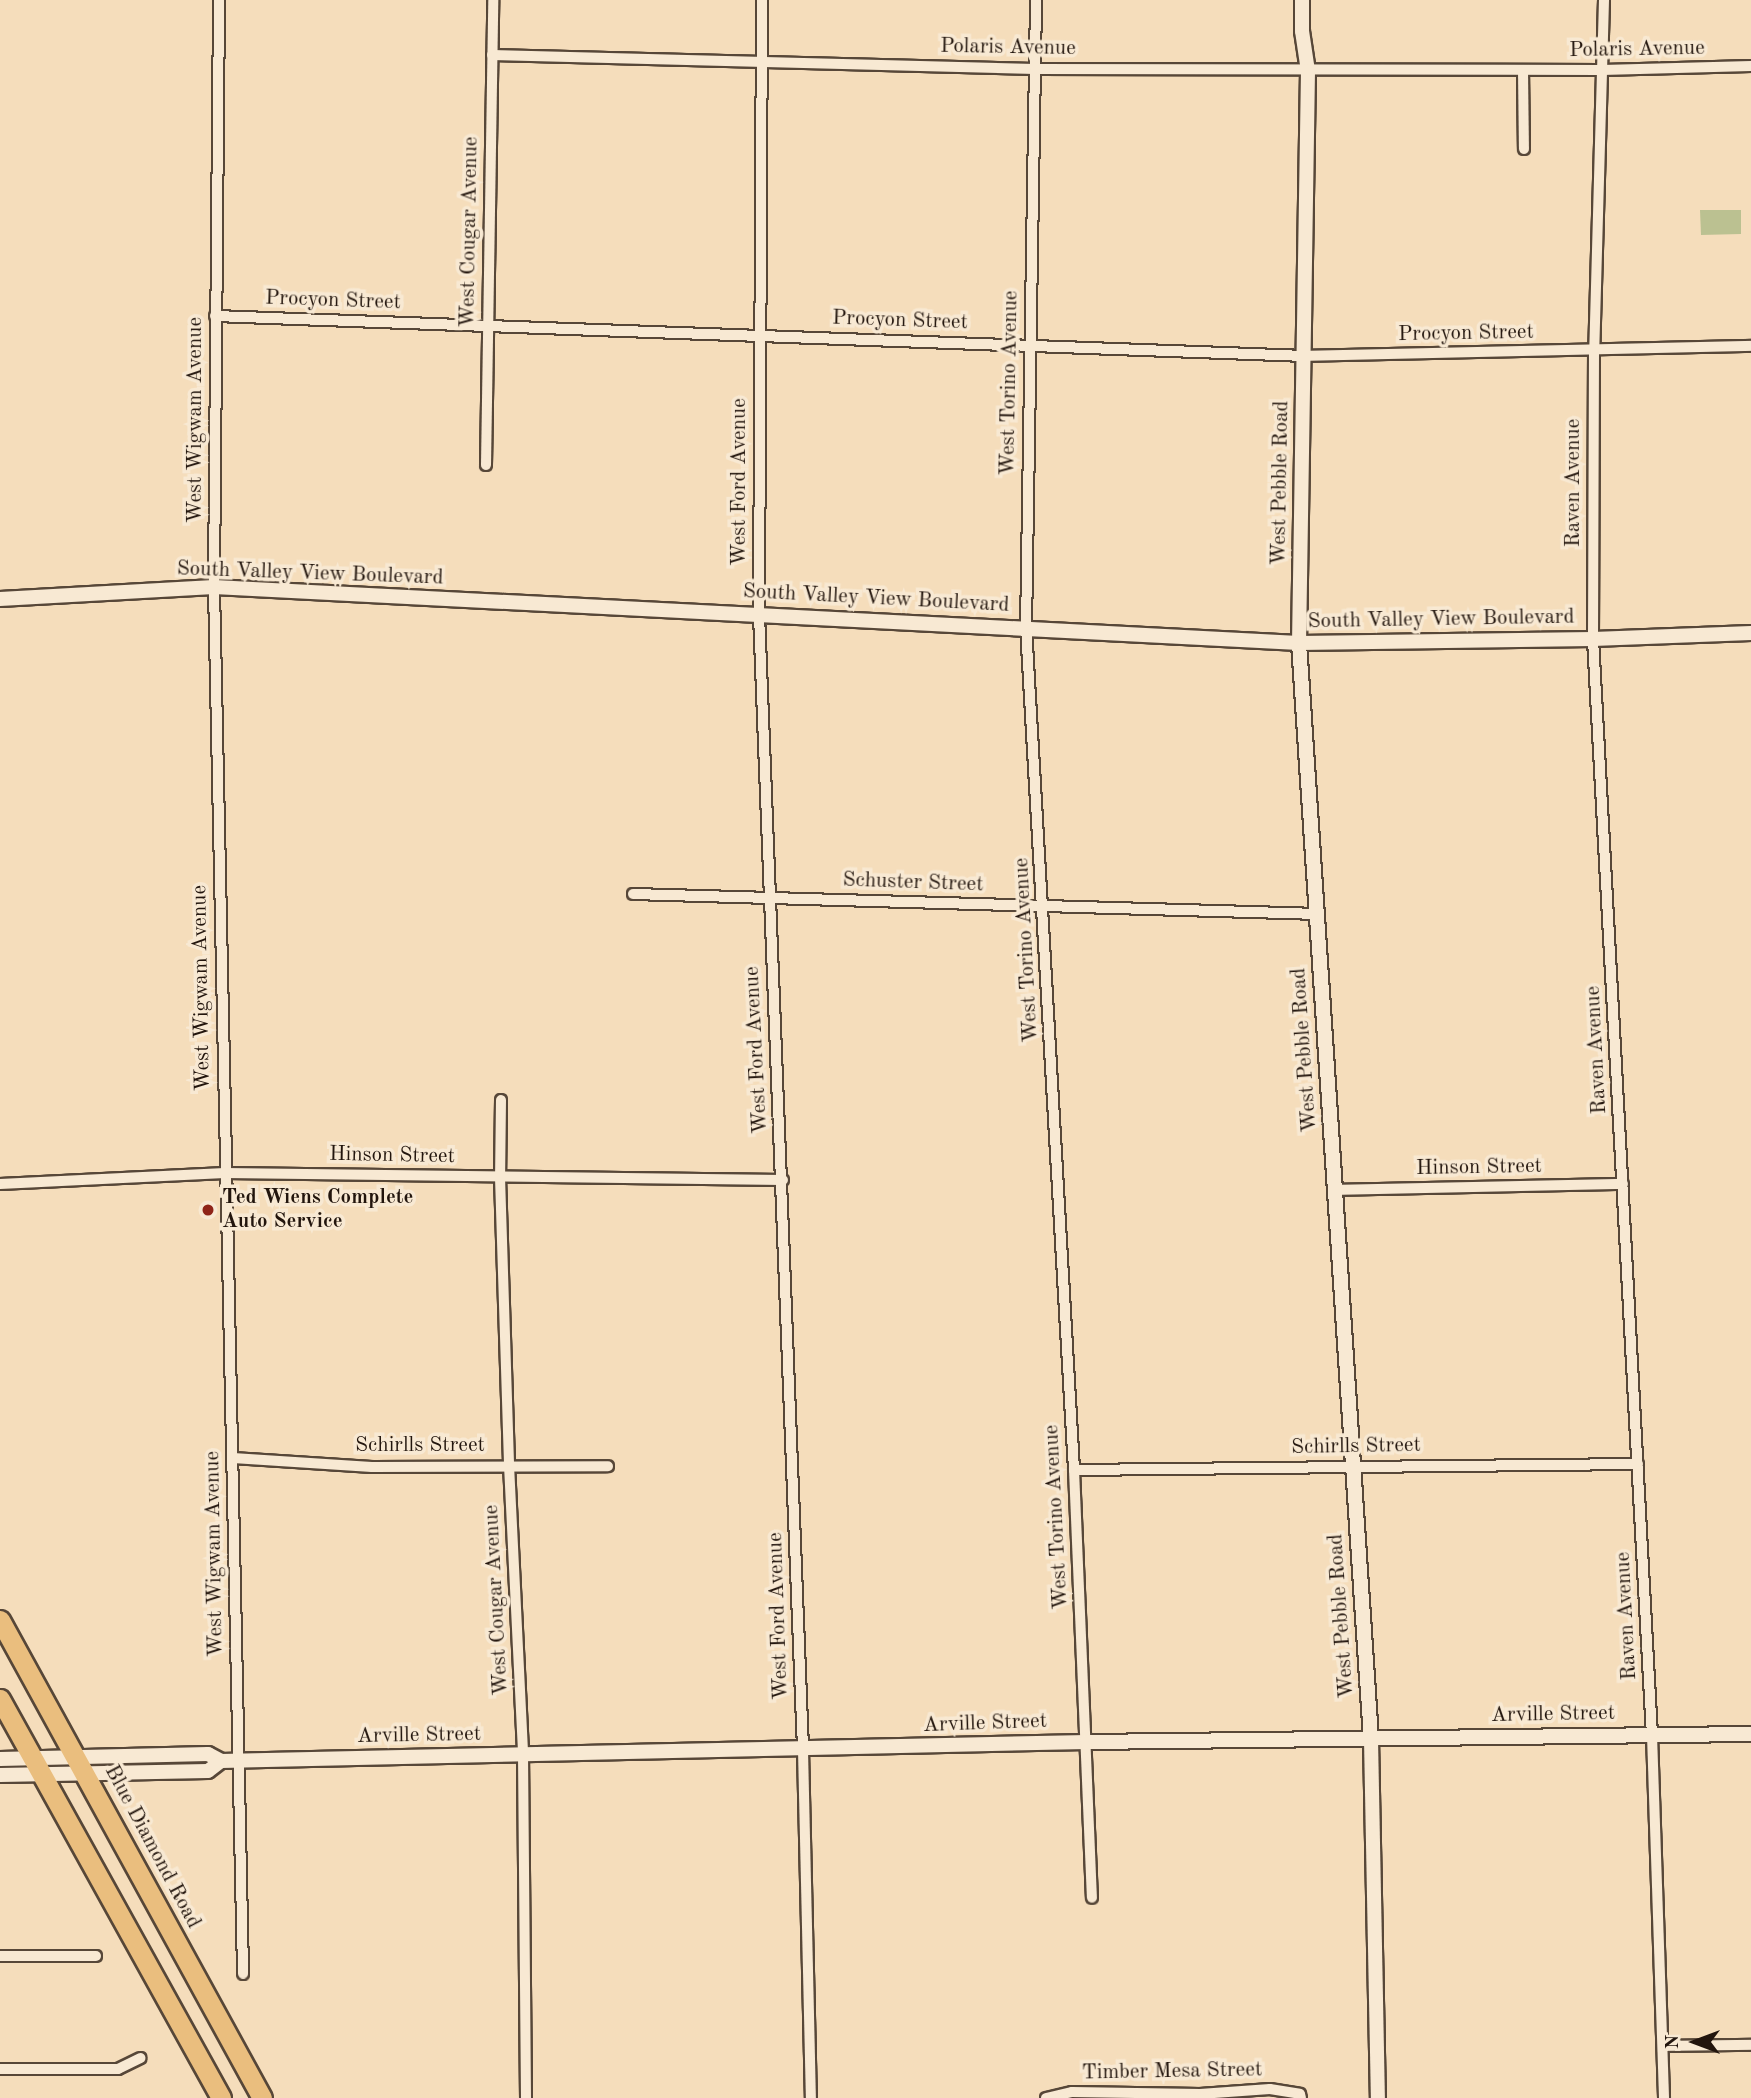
<!DOCTYPE html>
<style>
body{margin:0}
#map{position:relative;width:1751px;height:2098px;overflow:hidden;background:#f5ddbb;font-family:"Old Standard TT",serif}
div>[style]{position:absolute}
[style*='--x']{left:calc(var(--x)*1px);top:calc(var(--y)*1px);width:calc(var(--w)*1px);rotate:calc(var(--a)*1deg)}
.green>*{inset:0;background:#bbc191}
.roads{filter:drop-shadow(2px 0 #574738) drop-shadow(-2px 0 #574738) drop-shadow(0 2px #574738) drop-shadow(0 -2px #574738)}
.street>*{height:10px;margin:-5px;padding:0 5px;transform-origin:5px;border-radius:5px;background:#f8e9d3}
.secondary>*{height:14px;margin:-7px;padding:0 7px;transform-origin:7px;border-radius:7px;background:#f8e9d3}
.highway>*{height:19px;margin:-9.5px;padding:0 9.5px;transform-origin:9.5px;border-radius:9.5px;background:#eabe7e}
.dots>*{width:19px;height:19px;translate:-50% -50%;box-sizing:border-box;border:4px solid #f8e9d3;border-radius:50%}
span{translate:-50% -50%;white-space:nowrap;text-align:center;line-height:1.15;-webkit-text-stroke:7px #f8e9d3;paint-order:stroke}
.street-label{font-size:21px;color:#22150d}
.poi-label{font-size:21px;color:#22150d;font-weight:700}
.left{translate:0 -50%;text-align:left}
.north{position:absolute;left:1660px;top:2007px;width:70px;height:70px;-webkit-text-stroke:5px #f8e9d3;paint-order:stroke;rotate:270deg;font-size:19px;font-weight:700;line-height:28px;text-align:center;color:#22150d}
.north::after{content:'';display:block;margin:auto;width:24px;height:32px;background:#22150d;clip-path:polygon(50% 0,100% 100%,50% 72%,0 100%)}
</style>
<div id="map">
<div class="green">
<div style="clip-path:polygon(1700px 210px,1741px 210px,1741px 234px,1701px 235px)"></div>
</div>
<div class="roads">
<div class="street">
<div style="--x:219;--y:0;--w:587;--a:90.49"></div>
<div style="--x:214;--y:587;--w:1387;--a:88.8"></div>
<div style="--x:762;--y:0;--w:614;--a:90.28"></div>
<div style="--x:759;--y:614;--w:1137;--a:87.78"></div>
<div style="--x:803;--y:1750;--w:348;--a:88.7"></div>
<div style="--x:1036;--y:0;--w:627;--a:90.91"></div>
<div style="--x:1026;--y:627;--w:844;--a:86.74"></div>
<div style="--x:1074;--y:1470;--w:428;--a:87.6"></div>
<div style="--x:1604;--y:0;--w:352;--a:91.6"></div>
<div style="--x:1594;--y:352;--w:287;--a:90.2"></div>
<div style="--x:1593;--y:639;--w:1098;--a:86.92"></div>
<div style="--x:1652;--y:1735;--w:363;--a:88.1"></div>
<div style="--x:492;--y:55;--w:543;--a:1.48"></div>
<div style="--x:1035;--y:69;--w:567;--a:0.1"></div>
<div style="--x:1602;--y:70;--w:149;--a:-1.5"></div>
<div style="--x:1523;--y:71;--w:78;--a:89.3"></div>
<div style="--x:215;--y:316;--w:1090;--a:2.1"></div>
<div style="--x:1304;--y:356;--w:447;--a:-1.3"></div>
<div style="--x:486;--y:465;--w:465;--a:-89.1"></div>
<div style="--x:633;--y:894;--w:684;--a:1.67"></div>
<div style="--x:501;--y:1100;--w:77;--a:90.7"></div>
<div style="--x:500;--y:1177;--w:288;--a:88.2"></div>
<div style="--x:509;--y:1465;--w:289;--a:87.2"></div>
<div style="--x:523;--y:1754;--w:344;--a:89.5"></div>
<div style="--x:0;--y:1184;--w:225;--a:-2.8"></div>
<div style="--x:225;--y:1173;--w:558;--a:0.72"></div>
<div style="--x:1335;--y:1190;--w:288;--a:-1.2"></div>
<div style="--x:233;--y:1458;--w:139;--a:3.7"></div>
<div style="--x:372;--y:1467;--w:236;--a:-0.2"></div>
<div style="--x:1074;--y:1470;--w:564;--a:-0.61"></div>
<div style="--x:0;--y:1956;--w:96;--a:0"></div>
<div style="--x:1663;--y:2046;--w:88;--a:-0.7"></div>
<div style="--x:0;--y:2069;--w:118;--a:0"></div>
<div style="--x:118;--y:2069;--w:25;--a:-26"></div>
<div style="--x:1046;--y:2098;--w:27;--a:-13"></div>
<div style="--x:1072;--y:2092;--w:128;--a:0.9"></div>
<div style="--x:1200;--y:2094;--w:70;--a:-4.1"></div>
<div style="--x:1270;--y:2089;--w:30;--a:9"></div>
<div style="--x:1300;--y:2094;--w:4;--a:76"></div>
</div>
<div class="secondary">
<div style="--x:1302;--y:0;--w:31;--a:90"></div>
<div style="--x:1302;--y:31;--w:40;--a:81.5"></div>
<div style="--x:1308;--y:71;--w:572;--a:90.9"></div>
<div style="--x:1299;--y:643;--w:1098;--a:86.24"></div>
<div style="--x:1371;--y:1739;--w:359;--a:88.9"></div>
<div style="--x:0;--y:599;--w:214;--a:-3.2"></div>
<div style="--x:214;--y:587;--w:1086;--a:2.95"></div>
<div style="--x:1299;--y:643;--w:294;--a:-0.8"></div>
<div style="--x:1593;--y:639;--w:158;--a:-2.2"></div>
<div style="--x:0;--y:1759;--w:208;--a:-1.4"></div>
<div style="--x:208;--y:1754;--w:15;--a:28"></div>
<div style="--x:221;--y:1761;--w:866;--a:-1.26"></div>
<div style="--x:1087;--y:1742;--w:664;--a:-0.69"></div>
<div style="--x:0;--y:1775;--w:208;--a:-1.1"></div>
<div style="--x:208;--y:1771;--w:16;--a:-38"></div>
</div>
<div class="highway">
<div style="--x:0;--y:1620;--w:545;--a:61.27"></div>
<div style="--x:0;--y:1699;--w:456;--a:61"></div>
</div>
</div>
<div class="dots">
<div style="left:208px;top:1210px;background:#8f2418"></div>
</div>
<div class="street-label">
<span style="left:1008px;top:48px;rotate:1deg">Polaris Avenue</span>
<span style="left:1637px;top:50px;rotate:-1deg">Polaris Avenue</span>
<span style="left:470px;top:232px;rotate:-89deg">West Cougar Avenue</span>
<span style="left:333px;top:301px;rotate:2deg">Procyon Street</span>
<span style="left:900px;top:321px;rotate:2deg">Procyon Street</span>
<span style="left:1466px;top:334px;rotate:-1deg">Procyon Street</span>
<span style="left:1010px;top:383px;rotate:-89deg">West Torino Avenue</span>
<span style="left:196px;top:420px;rotate:-90deg">West Wigwam Avenue</span>
<span style="left:740px;top:482px;rotate:-90deg">West Ford Avenue</span>
<span style="left:1281px;top:483px;rotate:-89deg">West Pebble Road</span>
<span style="left:1574px;top:483px;rotate:-90deg">Raven Avenue</span>
<span style="left:310px;top:574px;rotate:2deg">South Valley View Boulevard</span>
<span style="left:876px;top:599px;rotate:3deg">South Valley View Boulevard</span>
<span style="left:1441px;top:620px;rotate:-1deg">South Valley View Boulevard</span>
<span style="left:913px;top:883px;rotate:2deg">Schuster Street</span>
<span style="left:1027px;top:950px;rotate:-93deg">West Torino Avenue</span>
<span style="left:202px;top:988px;rotate:-91deg">West Wigwam Avenue</span>
<span style="left:757px;top:1050px;rotate:-93deg">West Ford Avenue</span>
<span style="left:1305px;top:1050px;rotate:-94deg">West Pebble Road</span>
<span style="left:1597px;top:1050px;rotate:-93deg">Raven Avenue</span>
<span style="left:392px;top:1156px;rotate:1deg">Hinson Street</span>
<span style="left:1479px;top:1168px;rotate:-1deg">Hinson Street</span>
<span style="left:420px;top:1446px">Schirlls Street</span>
<span style="left:1356px;top:1447px;rotate:-1deg">Schirlls Street</span>
<span style="left:1057px;top:1517px;rotate:-93deg">West Torino Avenue</span>
<span style="left:215px;top:1554px;rotate:-91deg">West Wigwam Avenue</span>
<span style="left:497px;top:1600px;rotate:-93deg">West Cougar Avenue</span>
<span style="left:779px;top:1616px;rotate:-92deg">West Ford Avenue</span>
<span style="left:1342px;top:1616px;rotate:-94deg">West Pebble Road</span>
<span style="left:1627px;top:1616px;rotate:-93deg">Raven Avenue</span>
<span style="left:1553px;top:1715px;rotate:-1deg">Arville Street</span>
<span style="left:985px;top:1724px;rotate:-2deg">Arville Street</span>
<span style="left:419px;top:1736px;rotate:-1deg">Arville Street</span>
<span style="left:152px;top:1847px;rotate:62deg">Blue Diamond Road</span>
<span style="left:1172px;top:2072px;rotate:-1deg">Timber Mesa Street</span>
</div>
<div class="poi-label">
<span class="left" style="left:222px;top:1210px">Ted Wiens Complete<br>Auto Service</span>
</div>
<div class="north">N</div>
</div>
